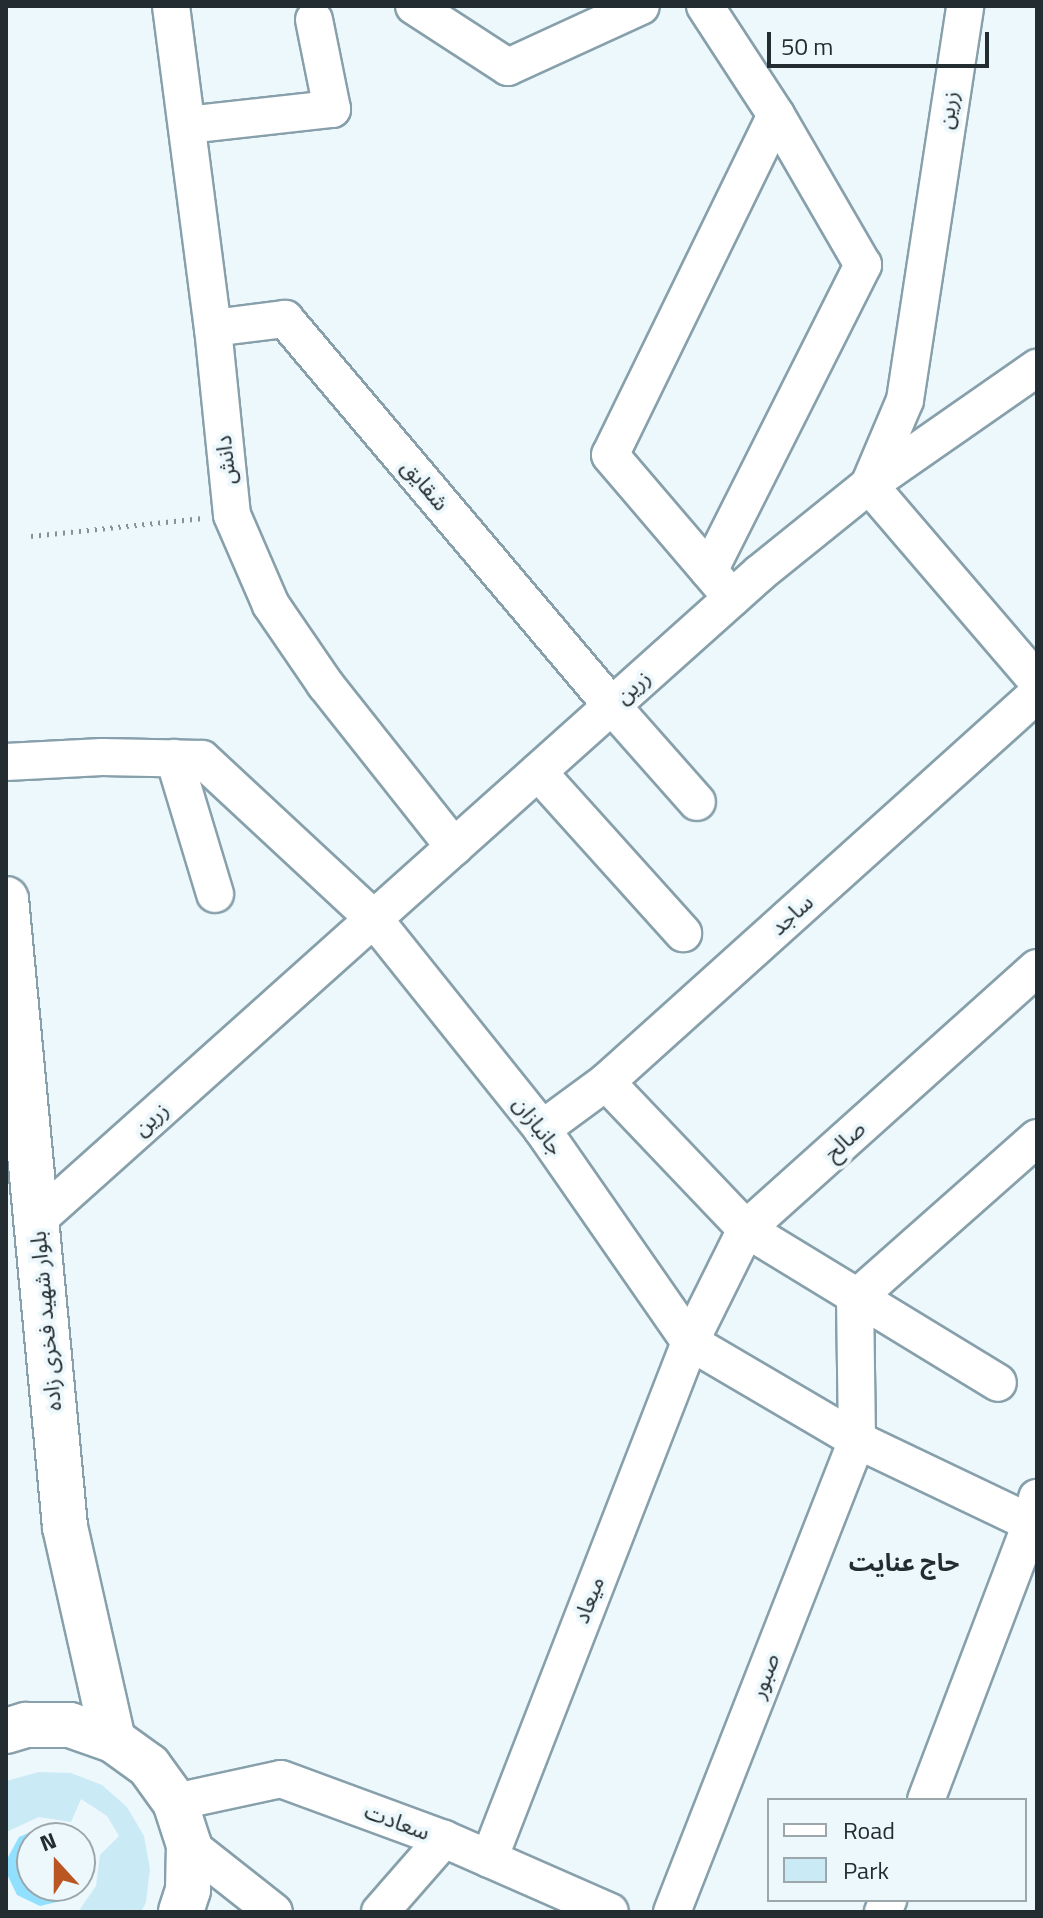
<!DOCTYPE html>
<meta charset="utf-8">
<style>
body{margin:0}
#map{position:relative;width:1043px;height:1918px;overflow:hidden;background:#edf8fc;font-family:"Titillium Web","Noto Sans Arabic",sans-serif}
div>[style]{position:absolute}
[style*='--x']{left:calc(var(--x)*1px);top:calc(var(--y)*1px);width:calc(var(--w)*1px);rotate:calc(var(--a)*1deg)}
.green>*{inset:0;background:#caeaf6}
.water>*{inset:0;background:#91e0ff}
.path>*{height:5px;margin-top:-2.5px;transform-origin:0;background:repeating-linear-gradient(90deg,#879296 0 2px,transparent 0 8px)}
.roads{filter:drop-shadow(2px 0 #87a0ab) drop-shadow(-2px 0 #87a0ab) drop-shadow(0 2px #87a0ab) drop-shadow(0 -2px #87a0ab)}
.minor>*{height:36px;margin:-18px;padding:0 18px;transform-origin:18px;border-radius:18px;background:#fff}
.major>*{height:44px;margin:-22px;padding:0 22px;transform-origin:22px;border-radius:22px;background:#fff}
span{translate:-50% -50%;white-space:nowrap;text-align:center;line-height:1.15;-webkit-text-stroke:8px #edf8fc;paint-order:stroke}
.street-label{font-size:22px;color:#232d31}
.neighbourhood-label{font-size:24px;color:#232d31;font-weight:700}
.frame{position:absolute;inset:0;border:8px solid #232d31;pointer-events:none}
.legend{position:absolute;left:767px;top:1798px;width:260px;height:104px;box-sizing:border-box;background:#edf8fc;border:2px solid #9ca7ab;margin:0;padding:10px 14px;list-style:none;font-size:24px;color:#232d31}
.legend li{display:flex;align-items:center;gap:16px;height:40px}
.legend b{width:40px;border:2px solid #9ca7ab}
.north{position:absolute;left:16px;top:1822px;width:80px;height:80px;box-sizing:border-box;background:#edf8fc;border:2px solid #9ca7ab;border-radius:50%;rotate:339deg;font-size:22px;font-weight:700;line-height:32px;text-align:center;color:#232d31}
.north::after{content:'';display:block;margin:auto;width:28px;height:36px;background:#ba5622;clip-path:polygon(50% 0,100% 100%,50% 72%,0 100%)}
.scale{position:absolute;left:767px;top:32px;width:222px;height:36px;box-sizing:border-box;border:4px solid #232d31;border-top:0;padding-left:10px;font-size:24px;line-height:28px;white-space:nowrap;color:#232d31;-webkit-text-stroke:6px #edf8fc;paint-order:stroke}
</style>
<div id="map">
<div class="green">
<div style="clip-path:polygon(39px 1772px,71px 1773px,102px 1785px,127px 1807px,144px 1836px,150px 1869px,146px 1902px,141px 1912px,82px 1912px,80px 1909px,96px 1886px,100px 1855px,119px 1836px,107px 1816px,81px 1799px,71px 1822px,39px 1817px,6px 1832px,6px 1781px)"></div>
</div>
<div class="water">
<div style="clip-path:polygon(43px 1827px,56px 1829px,71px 1838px,32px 1838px,32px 1886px,79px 1886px,65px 1900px,40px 1906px,17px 1895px,6px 1872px,7px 1859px,19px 1837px)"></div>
</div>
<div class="path">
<div style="--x:31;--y:536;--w:173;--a:-6"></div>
</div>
<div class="roads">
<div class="minor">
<div style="--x:171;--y:6;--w:325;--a:82.6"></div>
<div style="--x:213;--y:328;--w:188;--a:84.2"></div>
<div style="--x:232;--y:515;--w:98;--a:66.6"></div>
<div style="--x:271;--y:605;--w:96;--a:55.6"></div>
<div style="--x:325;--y:684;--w:208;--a:51.6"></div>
<div style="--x:414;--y:6;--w:112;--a:33"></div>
<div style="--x:508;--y:67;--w:146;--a:-24.6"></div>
<div style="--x:705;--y:6;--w:130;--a:56.9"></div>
<div style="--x:776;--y:115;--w:378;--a:116"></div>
<div style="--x:610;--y:455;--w:188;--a:49.5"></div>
<div style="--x:187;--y:125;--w:146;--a:-6.3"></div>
<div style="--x:332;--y:109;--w:91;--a:-101.4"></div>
<div style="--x:213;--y:328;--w:73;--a:-7.1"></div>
<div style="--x:285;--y:319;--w:507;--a:49.8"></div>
<div style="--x:612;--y:706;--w:128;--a:48.5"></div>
<div style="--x:869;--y:485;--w:92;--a:-67"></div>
<div style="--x:905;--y:400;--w:399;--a:-81.3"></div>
<div style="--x:869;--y:485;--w:258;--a:49.4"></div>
<div style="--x:709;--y:571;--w:343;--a:-63.3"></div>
<div style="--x:863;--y:265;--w:173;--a:-120.1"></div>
<div style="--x:174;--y:758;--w:142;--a:73.2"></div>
<div style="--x:6;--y:762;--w:96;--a:-3"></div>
<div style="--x:102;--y:757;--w:100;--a:1.1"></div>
<div style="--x:202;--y:759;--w:235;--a:42.9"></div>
<div style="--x:374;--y:919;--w:269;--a:51.3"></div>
<div style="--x:542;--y:1129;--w:259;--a:55.2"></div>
<div style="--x:690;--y:1342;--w:194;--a:30.4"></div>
<div style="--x:857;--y:1440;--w:199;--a:25.5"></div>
<div style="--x:538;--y:772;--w:217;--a:48"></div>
<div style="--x:606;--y:1082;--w:203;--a:46.4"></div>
<div style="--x:746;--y:1229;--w:295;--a:31.4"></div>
<div style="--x:542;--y:1129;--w:79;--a:-36.3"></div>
<div style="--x:606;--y:1082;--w:580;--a:-41.99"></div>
<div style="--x:36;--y:1221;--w:972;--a:-41.83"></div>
<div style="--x:760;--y:573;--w:140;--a:-38.9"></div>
<div style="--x:869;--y:485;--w:205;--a:-34.9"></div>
<div style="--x:926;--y:1800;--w:295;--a:-69.2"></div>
<div style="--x:1031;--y:1524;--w:27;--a:-77"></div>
<div style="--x:175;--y:1802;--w:108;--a:-12.2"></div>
<div style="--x:281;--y:1779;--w:174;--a:20.2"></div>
<div style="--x:444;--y:1839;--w:181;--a:23.7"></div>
<div style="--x:189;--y:1845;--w:108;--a:38.2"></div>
<div style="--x:489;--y:1859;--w:555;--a:-68.75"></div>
<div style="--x:690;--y:1342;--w:126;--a:-63.6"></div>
<div style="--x:746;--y:1229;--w:391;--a:-41.9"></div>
<div style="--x:380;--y:1912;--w:97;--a:-48.8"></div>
<div style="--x:672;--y:1912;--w:507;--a:-68.6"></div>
<div style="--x:857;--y:1440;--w:141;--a:-90.8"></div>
<div style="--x:855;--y:1299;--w:243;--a:-41.5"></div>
<div style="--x:883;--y:1912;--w:13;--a:-67"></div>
</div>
<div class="major">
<div style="--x:6;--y:899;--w:631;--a:84.63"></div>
<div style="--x:65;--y:1527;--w:218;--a:77.3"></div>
<div style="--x:6;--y:1731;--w:21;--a:-17"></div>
<div style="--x:26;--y:1725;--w:44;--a:0"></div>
<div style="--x:70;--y:1725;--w:46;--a:19.2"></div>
<div style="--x:113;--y:1740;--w:44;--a:35.8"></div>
<div style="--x:149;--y:1766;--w:44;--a:54.2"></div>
<div style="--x:175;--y:1802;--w:45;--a:72"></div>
<div style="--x:189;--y:1845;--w:45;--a:91.3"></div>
<div style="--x:188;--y:1890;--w:23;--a:108"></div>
</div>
</div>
<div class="street-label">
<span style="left:948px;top:110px;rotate:-81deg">زرین</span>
<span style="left:226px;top:460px;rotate:-96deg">دانش</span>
<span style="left:425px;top:485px;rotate:50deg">شقایق</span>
<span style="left:633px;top:687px;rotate:-42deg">زرین</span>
<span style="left:792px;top:915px;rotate:-42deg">ساجد</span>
<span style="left:151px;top:1119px;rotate:-42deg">زرین</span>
<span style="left:538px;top:1126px;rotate:53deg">جانبازان</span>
<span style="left:845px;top:1141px;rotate:-42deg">صالح</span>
<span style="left:46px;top:1321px;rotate:-95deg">بلوار شهید فخری زاده</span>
<span style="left:589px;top:1600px;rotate:-69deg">میعاد</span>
<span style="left:765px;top:1676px;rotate:-69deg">صبور</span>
<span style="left:397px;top:1822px;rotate:20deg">سعادت</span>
</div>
<div class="neighbourhood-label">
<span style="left:904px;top:1563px">حاج عنایت</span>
</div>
<div class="frame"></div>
<ul class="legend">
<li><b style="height:10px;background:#fff"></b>Road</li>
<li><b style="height:22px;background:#caeaf6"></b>Park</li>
</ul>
<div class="north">N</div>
<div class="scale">50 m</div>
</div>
